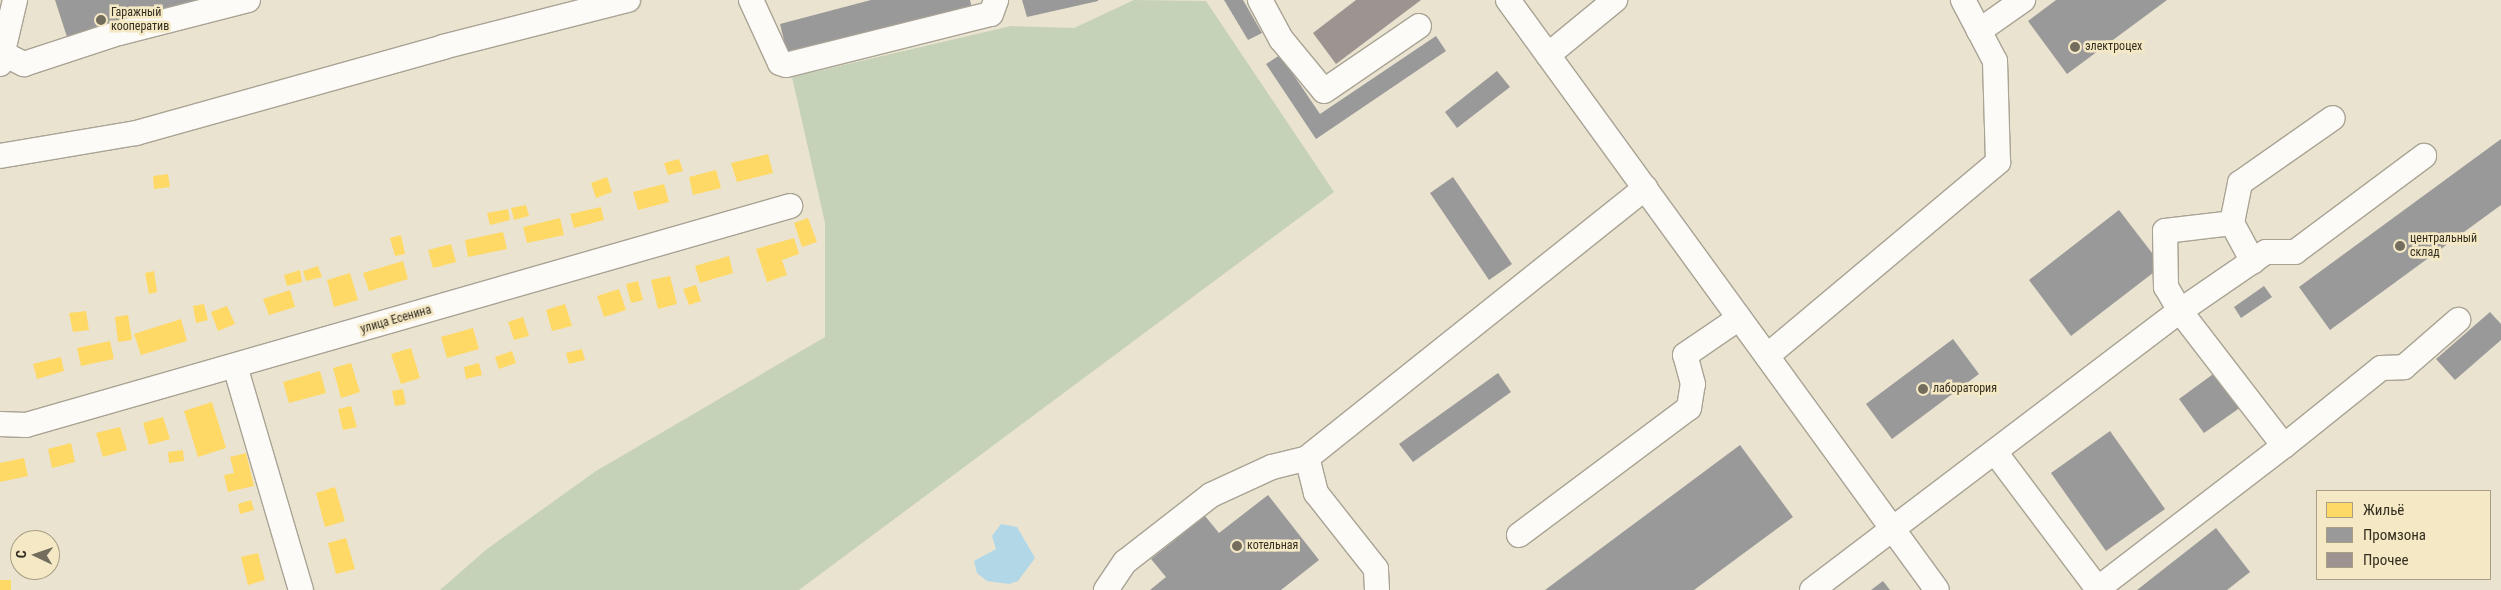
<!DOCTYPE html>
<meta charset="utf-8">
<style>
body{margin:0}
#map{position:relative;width:2501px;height:590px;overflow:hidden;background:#eae3d0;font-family:"Roboto Condensed",sans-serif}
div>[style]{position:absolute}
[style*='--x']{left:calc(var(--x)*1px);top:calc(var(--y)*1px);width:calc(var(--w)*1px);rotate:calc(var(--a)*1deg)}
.green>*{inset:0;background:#c6d2b8}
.water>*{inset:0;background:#b2d8e8}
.homes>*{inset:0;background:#ffd966}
.industry>*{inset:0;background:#999}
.building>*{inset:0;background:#9d9390}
.roads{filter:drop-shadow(1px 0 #a9a394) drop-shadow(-1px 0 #a9a394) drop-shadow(0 1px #a9a394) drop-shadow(0 -1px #a9a394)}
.minor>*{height:24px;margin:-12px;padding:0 12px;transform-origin:12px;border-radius:12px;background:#fcfbf8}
.dots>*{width:14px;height:14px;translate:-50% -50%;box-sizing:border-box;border:2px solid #f5e8c5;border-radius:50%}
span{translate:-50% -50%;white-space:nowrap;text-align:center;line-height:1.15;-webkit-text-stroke:5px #f5e8c5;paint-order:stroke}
.poi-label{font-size:12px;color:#332e20}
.left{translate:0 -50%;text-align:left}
.street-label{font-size:12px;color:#332e20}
.legend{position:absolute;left:2316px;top:490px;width:175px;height:90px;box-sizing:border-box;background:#f5e8c5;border:1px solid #a79e83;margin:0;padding:6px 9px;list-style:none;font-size:15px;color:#332e20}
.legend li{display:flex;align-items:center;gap:10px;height:25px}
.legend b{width:25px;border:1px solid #a79e83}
.north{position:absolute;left:10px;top:530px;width:50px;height:50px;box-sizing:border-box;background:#f5e8c5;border:1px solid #a79e83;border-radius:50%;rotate:273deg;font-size:14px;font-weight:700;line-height:20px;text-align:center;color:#332e20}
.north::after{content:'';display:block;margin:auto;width:18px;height:22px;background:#736d5e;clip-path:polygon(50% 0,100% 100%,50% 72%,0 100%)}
</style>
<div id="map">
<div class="green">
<div style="clip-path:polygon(1134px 0,1206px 1px,1334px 192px,799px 590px,440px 590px,487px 549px,596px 471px,825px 337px,825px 223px,792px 77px,1011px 26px,1074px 28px)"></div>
</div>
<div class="water">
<div style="clip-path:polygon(1001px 524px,1017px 527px,1035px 558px,1018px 581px,1009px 584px,987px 581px,977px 573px,974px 561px,996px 549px,992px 536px)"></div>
</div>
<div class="homes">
<div style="clip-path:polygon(768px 154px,773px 173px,737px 182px,731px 163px)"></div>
<div style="clip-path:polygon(679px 159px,683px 171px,668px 175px,664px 163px)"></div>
<div style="clip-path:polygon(716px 170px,721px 188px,693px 195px,689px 177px)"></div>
<div style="clip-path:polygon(168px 174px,170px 187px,154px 189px,153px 176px)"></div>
<div style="clip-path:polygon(607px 177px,612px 192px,596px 198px,591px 183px)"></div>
<div style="clip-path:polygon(664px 184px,669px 202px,638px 210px,633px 192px)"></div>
<div style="clip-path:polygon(526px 205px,529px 216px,514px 220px,511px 208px)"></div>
<div style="clip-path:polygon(601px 207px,604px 220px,574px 228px,570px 214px)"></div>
<div style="clip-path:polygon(508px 209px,510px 220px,490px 225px,487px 213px)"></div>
<div style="clip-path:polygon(560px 218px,564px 235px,527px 243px,523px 227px)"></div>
<div style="clip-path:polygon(808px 218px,817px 242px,802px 247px,794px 223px)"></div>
<div style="clip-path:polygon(503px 232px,507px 249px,468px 257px,465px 240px)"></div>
<div style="clip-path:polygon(401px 235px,405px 254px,395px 256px,390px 238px)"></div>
<div style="clip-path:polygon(794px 238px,799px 254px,782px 260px,787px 275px,767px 282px,756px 249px)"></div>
<div style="clip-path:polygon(451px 244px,456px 262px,433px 268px,428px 250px)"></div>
<div style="clip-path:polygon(729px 256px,733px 273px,700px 283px,695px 266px)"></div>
<div style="clip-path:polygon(403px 261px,408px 279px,369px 291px,363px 273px)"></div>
<div style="clip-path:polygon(318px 266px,322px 277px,306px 281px,303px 271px)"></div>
<div style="clip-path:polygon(300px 270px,302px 282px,287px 286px,284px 275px)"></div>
<div style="clip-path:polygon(154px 271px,157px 292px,149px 294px,145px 273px)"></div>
<div style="clip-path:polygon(350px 273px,358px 300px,334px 307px,327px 280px)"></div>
<div style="clip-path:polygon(670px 276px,677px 304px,658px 309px,651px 280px)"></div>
<div style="clip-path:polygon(638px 281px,643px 300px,631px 303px,626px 284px)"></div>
<div style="clip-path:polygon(696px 285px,701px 301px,689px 305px,683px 289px)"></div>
<div style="clip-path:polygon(619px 289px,626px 310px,604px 317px,597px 296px)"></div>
<div style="clip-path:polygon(290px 290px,295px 307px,269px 315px,263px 299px)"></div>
<div style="clip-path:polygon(204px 304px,208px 320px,196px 323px,193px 306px)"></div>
<div style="clip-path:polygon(565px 304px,572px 326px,552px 331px,546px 310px)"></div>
<div style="clip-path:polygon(227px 306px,235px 324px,218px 331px,211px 312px)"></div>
<div style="clip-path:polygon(86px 311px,89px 330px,73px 332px,69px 313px)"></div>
<div style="clip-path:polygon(128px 315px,132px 340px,118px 342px,115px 317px)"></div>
<div style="clip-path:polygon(523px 317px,529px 336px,514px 340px,508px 322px)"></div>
<div style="clip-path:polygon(181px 319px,187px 341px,141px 355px,134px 334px)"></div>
<div style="clip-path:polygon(473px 328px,479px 349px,447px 358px,441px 337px)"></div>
<div style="clip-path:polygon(110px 341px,114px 359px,81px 366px,77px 348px)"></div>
<div style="clip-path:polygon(411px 348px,420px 378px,401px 384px,391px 354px)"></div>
<div style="clip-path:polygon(582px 349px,585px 360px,569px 364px,566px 353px)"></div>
<div style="clip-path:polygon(512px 351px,516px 363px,499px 369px,495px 357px)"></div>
<div style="clip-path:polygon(61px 357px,64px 371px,37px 379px,33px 364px)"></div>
<div style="clip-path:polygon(351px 363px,360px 392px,341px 398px,333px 368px)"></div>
<div style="clip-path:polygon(479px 363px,482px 375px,466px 379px,464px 367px)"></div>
<div style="clip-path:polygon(320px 371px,326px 393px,289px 403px,283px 382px)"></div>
<div style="clip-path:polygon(403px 389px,406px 404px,395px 406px,392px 391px)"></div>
<div style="clip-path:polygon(212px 402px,226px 448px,198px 457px,184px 411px)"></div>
<div style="clip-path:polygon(351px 406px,357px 427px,343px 430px,338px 409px)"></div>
<div style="clip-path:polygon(163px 417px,170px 439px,149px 445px,143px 423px)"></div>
<div style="clip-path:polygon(120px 427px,127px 450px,103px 457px,96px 433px)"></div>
<div style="clip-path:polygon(71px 443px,75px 462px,52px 468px,48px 449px)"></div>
<div style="clip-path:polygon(183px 450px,184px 461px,169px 463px,168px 452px)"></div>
<div style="clip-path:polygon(246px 453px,254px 486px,228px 492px,224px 475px,234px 473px,230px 457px)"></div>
<div style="clip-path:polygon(24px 458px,28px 476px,0 482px,0 463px)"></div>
<div style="clip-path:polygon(335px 487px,345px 521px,325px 527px,316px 493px)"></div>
<div style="clip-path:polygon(251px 500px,254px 510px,240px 514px,238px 504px)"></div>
<div style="clip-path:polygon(346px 538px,355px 569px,336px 574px,328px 543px)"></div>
<div style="clip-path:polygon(258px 553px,265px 580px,248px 585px,241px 557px)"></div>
<div style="clip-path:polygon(0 580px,11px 580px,11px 590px,0 590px)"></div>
</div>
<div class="industry">
<div style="clip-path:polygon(55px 0,213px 0,68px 40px)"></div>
<div style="clip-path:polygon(871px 0,970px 0,972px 8px,788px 57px,780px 24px)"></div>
<div style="clip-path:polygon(1022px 0,1098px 0,1098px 1px,1027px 17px)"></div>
<div style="clip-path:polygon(1224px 0,1243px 0,1262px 33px,1248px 40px)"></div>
<div style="clip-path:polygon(2056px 0,2167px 0,2067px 74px,2028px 21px)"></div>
<div style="clip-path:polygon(1436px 36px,1446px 51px,1316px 139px,1266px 64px,1280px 55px,1320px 114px)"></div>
<div style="clip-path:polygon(1497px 71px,1510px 87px,1457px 128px,1445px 112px)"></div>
<div style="clip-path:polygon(2501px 139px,2501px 205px,2330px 330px,2299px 287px)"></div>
<div style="clip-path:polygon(1453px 177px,1512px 264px,1489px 280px,1430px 193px)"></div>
<div style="clip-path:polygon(2119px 210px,2162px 266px,2071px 336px,2029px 280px)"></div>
<div style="clip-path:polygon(2264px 286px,2272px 297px,2241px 318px,2234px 307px)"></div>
<div style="clip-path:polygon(2490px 312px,2501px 324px,2501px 340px,2455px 380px,2436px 359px)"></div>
<div style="clip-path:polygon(1953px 339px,1979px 374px,1892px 439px,1866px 404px)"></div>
<div style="clip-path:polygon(2216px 372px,2241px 407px,2204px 433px,2179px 399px)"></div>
<div style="clip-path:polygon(1498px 373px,1511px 392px,1413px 462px,1399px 444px)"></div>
<div style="clip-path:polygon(2110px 431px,2165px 509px,2106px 551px,2051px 473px)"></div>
<div style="clip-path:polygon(1740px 445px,1793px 517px,1694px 590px,1545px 590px)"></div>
<div style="clip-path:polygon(1268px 495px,1319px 560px,1281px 590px,1150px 590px,1166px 577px,1151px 559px,1205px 516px,1219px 533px)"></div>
<div style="clip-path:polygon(2216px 528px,2250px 572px,2227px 590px,2137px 590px)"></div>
<div style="clip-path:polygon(1883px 581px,1890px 590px,1871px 590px)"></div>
</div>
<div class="building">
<div style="clip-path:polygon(1356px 0,1421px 0,1336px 64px,1313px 33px)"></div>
</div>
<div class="roads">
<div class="minor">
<div style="--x:751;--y:0;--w:69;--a:65.3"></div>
<div style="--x:780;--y:63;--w:6;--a:18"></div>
<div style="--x:786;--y:65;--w:211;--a:-14"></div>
<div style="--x:991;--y:14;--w:15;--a:-70"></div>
<div style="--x:1260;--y:0;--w:44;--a:61.7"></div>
<div style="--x:1281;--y:39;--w:67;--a:50.4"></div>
<div style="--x:1324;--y:91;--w:115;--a:-34.4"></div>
<div style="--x:1508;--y:0;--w:729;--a:53.98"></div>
<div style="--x:1979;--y:31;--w:54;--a:-35.2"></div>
<div style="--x:0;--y:52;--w:27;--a:27"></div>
<div style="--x:24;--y:64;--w:100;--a:-18.1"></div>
<div style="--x:119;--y:33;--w:133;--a:-14.3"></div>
<div style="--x:1548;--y:55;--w:87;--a:-39.4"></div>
<div style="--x:0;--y:64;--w:66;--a:-76.8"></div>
<div style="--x:0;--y:156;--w:138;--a:-9.6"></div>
<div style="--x:136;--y:133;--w:319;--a:-15.6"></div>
<div style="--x:443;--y:47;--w:191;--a:-14.3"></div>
<div style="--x:2232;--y:223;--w:44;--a:61.7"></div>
<div style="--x:1767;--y:356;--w:302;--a:-40"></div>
<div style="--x:1998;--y:162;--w:101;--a:-91.7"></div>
<div style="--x:1995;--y:61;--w:69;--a:-117.7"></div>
<div style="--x:235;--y:366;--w:234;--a:73.6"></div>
<div style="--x:0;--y:424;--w:26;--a:2"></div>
<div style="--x:26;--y:425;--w:795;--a:-15.99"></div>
<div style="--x:2284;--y:446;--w:124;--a:-38.8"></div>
<div style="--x:2381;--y:368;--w:23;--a:-2"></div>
<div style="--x:2404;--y:367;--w:72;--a:-41"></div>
<div style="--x:1995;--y:452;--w:171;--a:53.1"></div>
<div style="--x:1519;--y:535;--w:212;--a:-36.8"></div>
<div style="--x:1689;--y:408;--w:24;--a:-81"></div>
<div style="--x:1693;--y:384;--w:30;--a:-105"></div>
<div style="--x:1685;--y:355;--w:65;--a:-34.4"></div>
<div style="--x:1106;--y:590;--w:34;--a:-56"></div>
<div style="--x:1125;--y:562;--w:109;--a:-37.9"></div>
<div style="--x:1211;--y:495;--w:67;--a:-24.7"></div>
<div style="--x:1272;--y:467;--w:36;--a:-14"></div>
<div style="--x:1377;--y:590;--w:21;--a:-93"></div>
<div style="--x:1376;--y:569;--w:97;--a:-128.3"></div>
<div style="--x:1316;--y:493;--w:36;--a:-104"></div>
<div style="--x:1307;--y:458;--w:433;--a:-38.6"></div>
<div style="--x:1812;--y:590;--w:462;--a:-37.2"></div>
<div style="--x:2180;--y:311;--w:28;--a:-120"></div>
<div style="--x:2166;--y:287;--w:56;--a:-91"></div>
<div style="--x:2165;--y:231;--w:67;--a:-6.8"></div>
<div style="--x:2232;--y:223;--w:41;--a:-78.7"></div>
<div style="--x:2240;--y:183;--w:113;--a:-35"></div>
<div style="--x:2096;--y:590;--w:237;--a:-37.5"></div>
<div style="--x:2284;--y:446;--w:170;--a:-127.6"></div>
<div style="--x:2180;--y:311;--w:104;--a:-34.5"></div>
<div style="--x:2266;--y:252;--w:29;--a:0"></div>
<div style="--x:2295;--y:252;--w:161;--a:-36.7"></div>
</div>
</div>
<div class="dots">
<div style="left:101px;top:20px;background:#736d5e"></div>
<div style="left:2075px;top:47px;background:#736d5e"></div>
<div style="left:2400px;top:246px;background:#736d5e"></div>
<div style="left:1923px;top:389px;background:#736d5e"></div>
<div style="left:1237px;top:546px;background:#736d5e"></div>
</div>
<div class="poi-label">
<span class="left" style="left:111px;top:20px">Гаражный<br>кооператив</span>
<span class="left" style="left:2085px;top:47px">электроцех</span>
<span class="left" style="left:2410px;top:246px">центральный<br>склад</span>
<span class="left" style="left:1933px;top:389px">лаборатория</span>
<span class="left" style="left:1247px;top:546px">котельная</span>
</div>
<div class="street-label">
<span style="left:396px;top:320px;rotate:-16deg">улица Есенина</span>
</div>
<ul class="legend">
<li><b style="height:14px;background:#ffd966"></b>Жильё</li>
<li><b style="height:14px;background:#999"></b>Промзона</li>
<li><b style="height:14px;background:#9d9390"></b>Прочее</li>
</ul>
<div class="north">С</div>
</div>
